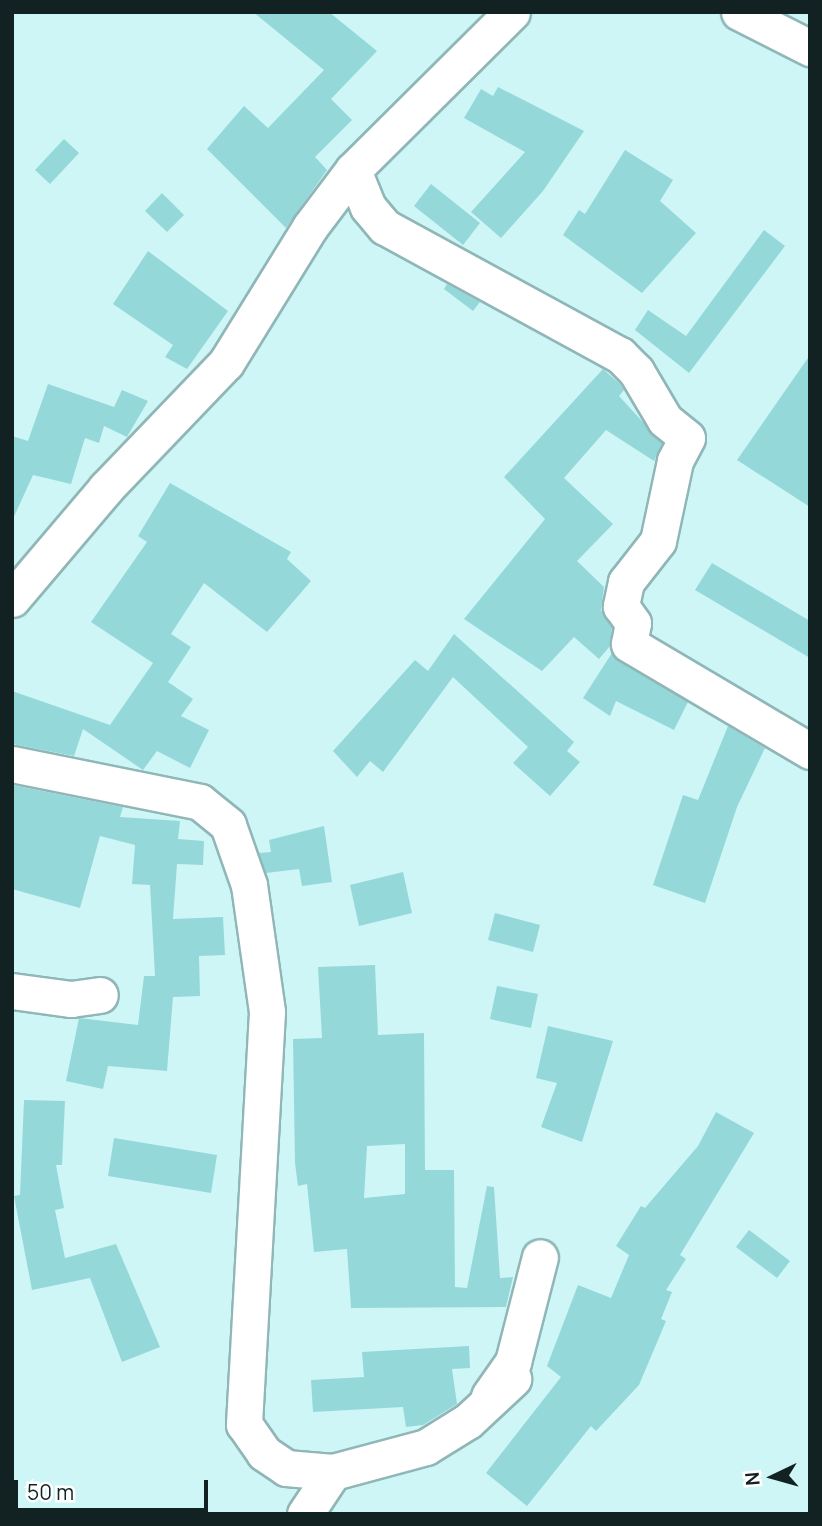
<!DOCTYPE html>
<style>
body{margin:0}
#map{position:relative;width:822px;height:1526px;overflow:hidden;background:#cef6f7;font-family:Manrope,sans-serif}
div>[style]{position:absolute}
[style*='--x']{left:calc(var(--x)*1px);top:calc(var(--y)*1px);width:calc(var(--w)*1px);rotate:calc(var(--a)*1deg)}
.building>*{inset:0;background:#95d8da}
.roads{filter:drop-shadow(2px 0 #90b6b7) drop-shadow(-2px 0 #90b6b7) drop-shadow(0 2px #90b6b7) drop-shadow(0 -2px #90b6b7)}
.minor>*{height:35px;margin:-17.5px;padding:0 17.5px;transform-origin:17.5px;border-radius:17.5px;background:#fff}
span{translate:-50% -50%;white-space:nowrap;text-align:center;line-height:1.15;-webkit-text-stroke:6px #fff;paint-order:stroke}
.frame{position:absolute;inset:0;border:14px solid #122122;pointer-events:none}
.north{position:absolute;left:738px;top:1442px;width:70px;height:70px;-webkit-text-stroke:5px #fff;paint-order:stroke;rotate:265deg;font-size:19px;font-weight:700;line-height:28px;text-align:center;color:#122122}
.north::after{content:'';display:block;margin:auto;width:24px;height:32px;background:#122122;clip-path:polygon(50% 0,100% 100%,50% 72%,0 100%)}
.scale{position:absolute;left:14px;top:1480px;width:194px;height:32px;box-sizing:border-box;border:4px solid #122122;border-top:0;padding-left:9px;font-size:21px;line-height:24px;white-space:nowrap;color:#122122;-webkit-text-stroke:5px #fff;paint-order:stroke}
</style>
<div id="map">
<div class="building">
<div style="clip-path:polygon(253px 12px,329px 12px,377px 51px,331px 99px,352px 120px,315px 157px,327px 170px,286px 228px,207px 149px,244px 106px,268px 128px,324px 70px)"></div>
<div style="clip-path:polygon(498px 87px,584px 131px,543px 191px,501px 238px,471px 212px,525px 152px,464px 118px,481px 89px,493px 96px)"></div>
<div style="clip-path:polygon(64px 139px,79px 153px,50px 184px,35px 170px)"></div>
<div style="clip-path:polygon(625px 150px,673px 180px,660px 201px,696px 233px,642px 293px,563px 235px,579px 210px,585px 214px)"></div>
<div style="clip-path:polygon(431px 184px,480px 223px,463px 245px,414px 206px)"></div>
<div style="clip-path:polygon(162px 193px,184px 215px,167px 232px,145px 211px)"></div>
<div style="clip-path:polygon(764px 230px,785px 246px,689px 373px,635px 330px,648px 310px,686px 336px)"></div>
<div style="clip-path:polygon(148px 251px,228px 311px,187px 369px,165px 357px,173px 345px,113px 304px)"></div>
<div style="clip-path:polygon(447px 284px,480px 302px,473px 311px,444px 289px)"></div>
<div style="clip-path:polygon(810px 355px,810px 507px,737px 460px)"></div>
<div style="clip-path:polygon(603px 369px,620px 384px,624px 390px,619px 396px,662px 443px,654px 461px,606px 430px,564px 478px,613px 524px,577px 561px,604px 587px,601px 610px,612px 628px,610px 646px,599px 659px,574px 637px,542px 671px,464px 619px,545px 519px,504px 477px)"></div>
<div style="clip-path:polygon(48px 384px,114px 407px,122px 390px,148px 401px,127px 437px,104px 426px,99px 443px,85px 438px,71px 484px,33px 475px,12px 521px,12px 436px,28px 441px)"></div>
<div style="clip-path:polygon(170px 483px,291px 552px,287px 559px,311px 581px,267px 632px,204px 583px,171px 634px,191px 647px,168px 682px,193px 699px,181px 716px,209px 730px,190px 768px,157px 751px,143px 770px,83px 729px,74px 756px,12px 744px,12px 691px,110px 725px,153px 663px,91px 622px,147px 542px,138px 536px)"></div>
<div style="clip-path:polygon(712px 563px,810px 621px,810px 658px,695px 590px)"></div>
<div style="clip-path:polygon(454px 634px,574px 742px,567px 751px,580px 762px,550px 796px,513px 763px,528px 747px,453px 677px,383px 772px,370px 761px,357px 777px,333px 751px,415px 660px,428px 671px)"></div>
<div style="clip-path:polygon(612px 653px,688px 702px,674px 730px,616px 701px,610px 716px,583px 698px)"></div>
<div style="clip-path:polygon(728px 726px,765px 748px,737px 807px,705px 903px,653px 885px,683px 795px,698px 800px)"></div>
<div style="clip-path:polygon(12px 785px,123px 807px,120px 817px,180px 821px,178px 839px,204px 841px,203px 865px,177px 864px,173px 919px,223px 917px,225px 955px,199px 956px,200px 996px,173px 997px,167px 1071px,108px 1066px,103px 1089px,66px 1081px,79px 1018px,138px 1025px,144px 976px,155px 976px,150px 885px,132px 884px,135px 845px,100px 836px,80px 908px,12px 889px)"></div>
<div style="clip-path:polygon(324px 826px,332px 882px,302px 886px,299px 869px,266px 873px,259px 853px,271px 852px,269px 840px)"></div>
<div style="clip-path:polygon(403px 872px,412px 913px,359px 926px,350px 885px)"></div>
<div style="clip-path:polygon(495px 913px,540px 925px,533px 952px,488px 940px)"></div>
<div style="clip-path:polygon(evenodd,375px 965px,378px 1035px,424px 1033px,425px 1170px,454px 1170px,455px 1287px,467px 1288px,487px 1186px,494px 1187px,500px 1278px,513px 1277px,506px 1307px,351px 1308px,347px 1249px,314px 1252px,307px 1184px,298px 1186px,295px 1163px,293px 1039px,322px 1038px,318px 967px,375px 965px,405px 1144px,405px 1194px,364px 1198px,367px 1146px,405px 1144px)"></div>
<div style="clip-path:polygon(497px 986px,538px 994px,531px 1028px,490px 1019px)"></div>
<div style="clip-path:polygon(548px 1026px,613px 1041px,582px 1142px,541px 1127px,557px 1083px,536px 1078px)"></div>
<div style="clip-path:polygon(24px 1100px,65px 1101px,62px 1165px,56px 1165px,64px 1208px,55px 1210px,65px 1258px,116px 1244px,160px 1347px,122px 1362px,90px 1278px,32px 1290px,14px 1196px,20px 1195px)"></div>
<div style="clip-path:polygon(716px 1112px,754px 1133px,680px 1255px,686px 1259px,666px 1290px,672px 1292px,661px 1319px,666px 1321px,639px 1385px,596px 1431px,591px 1426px,527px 1506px,486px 1473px,561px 1377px,547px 1366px,578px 1285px,611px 1298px,629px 1255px,616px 1246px,641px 1206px,645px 1208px,698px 1146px)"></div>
<div style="clip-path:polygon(114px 1138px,217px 1155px,211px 1193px,108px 1176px)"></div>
<div style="clip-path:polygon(749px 1230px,790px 1261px,777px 1278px,736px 1247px)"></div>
<div style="clip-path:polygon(469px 1346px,470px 1368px,452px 1369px,457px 1404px,423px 1425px,406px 1427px,403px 1407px,313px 1412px,311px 1380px,364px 1377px,362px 1352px)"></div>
</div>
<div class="roads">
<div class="minor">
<div style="--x:739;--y:12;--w:80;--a:26.9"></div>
<div style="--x:353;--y:170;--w:40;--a:68"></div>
<div style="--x:368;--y:207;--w:26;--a:50"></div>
<div style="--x:385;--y:227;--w:268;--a:28.6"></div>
<div style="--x:620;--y:355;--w:23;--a:45"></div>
<div style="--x:636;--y:371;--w:57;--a:59.4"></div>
<div style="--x:665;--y:420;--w:28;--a:39"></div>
<div style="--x:687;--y:438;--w:26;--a:118"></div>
<div style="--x:675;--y:461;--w:82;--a:102"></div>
<div style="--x:658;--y:541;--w:52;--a:128"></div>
<div style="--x:626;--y:582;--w:25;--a:102"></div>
<div style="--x:621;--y:606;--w:21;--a:55"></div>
<div style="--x:633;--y:623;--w:21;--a:101"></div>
<div style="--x:629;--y:644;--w:210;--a:30.6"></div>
<div style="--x:12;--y:599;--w:145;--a:-49.7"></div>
<div style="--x:106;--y:488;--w:173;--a:-46.2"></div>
<div style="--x:226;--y:363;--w:160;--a:-58.3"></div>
<div style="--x:310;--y:227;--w:71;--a:-53"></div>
<div style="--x:353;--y:170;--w:224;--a:-44.8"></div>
<div style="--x:12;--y:764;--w:192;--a:11.4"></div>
<div style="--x:200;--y:802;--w:36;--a:39"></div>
<div style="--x:228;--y:825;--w:64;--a:70.7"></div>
<div style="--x:249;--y:885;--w:128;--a:81.9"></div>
<div style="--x:267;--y:1012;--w:413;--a:93.2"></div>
<div style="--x:244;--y:1424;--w:35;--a:55"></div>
<div style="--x:264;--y:1453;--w:27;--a:34"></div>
<div style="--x:286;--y:1468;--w:47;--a:4.9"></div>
<div style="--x:333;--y:1472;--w:96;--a:-15"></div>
<div style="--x:426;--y:1447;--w:49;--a:-31.8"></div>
<div style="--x:468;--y:1421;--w:62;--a:-43"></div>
<div style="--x:12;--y:991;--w:60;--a:7.7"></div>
<div style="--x:71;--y:999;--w:29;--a:-8"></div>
<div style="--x:489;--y:1396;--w:42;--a:-54.8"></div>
<div style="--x:513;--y:1362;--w:108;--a:-75.6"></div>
<div style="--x:305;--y:1514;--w:50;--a:-56.3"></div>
</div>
</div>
<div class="frame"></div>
<div class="north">N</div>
<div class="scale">50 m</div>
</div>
